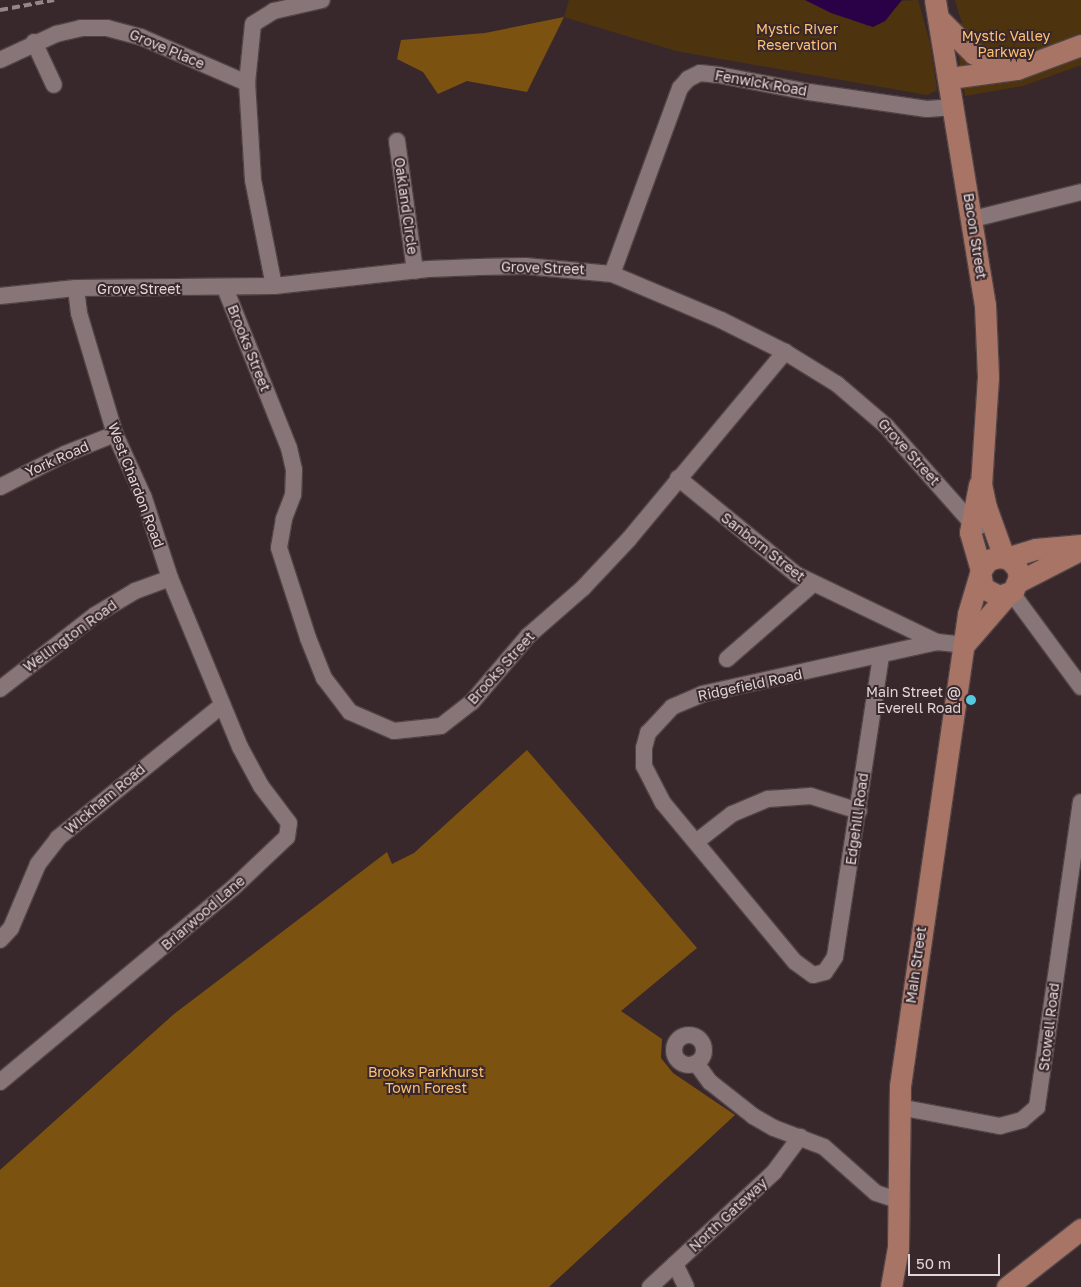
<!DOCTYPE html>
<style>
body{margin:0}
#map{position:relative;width:1081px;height:1287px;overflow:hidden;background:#39282b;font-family:"Golos Text",sans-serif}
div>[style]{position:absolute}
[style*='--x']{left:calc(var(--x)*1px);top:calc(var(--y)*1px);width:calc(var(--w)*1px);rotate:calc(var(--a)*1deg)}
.green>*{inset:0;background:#4e340e}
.forest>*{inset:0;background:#7c5210}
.water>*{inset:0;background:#2a0046}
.roads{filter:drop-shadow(1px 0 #514446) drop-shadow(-1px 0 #514446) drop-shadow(0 1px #514446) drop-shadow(0 -1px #514446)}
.minor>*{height:16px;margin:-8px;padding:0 8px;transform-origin:8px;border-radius:8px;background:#887577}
.minor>.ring{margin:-8px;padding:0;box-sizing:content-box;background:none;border:16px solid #887577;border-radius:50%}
.major>*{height:21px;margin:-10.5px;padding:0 10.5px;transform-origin:10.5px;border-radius:10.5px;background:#a77465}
.rail>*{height:4px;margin-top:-2px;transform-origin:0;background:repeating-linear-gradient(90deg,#948789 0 8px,transparent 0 12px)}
.dots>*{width:14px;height:14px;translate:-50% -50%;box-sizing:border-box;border:2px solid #39282b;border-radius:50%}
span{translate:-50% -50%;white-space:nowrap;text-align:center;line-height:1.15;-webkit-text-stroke:4px #39282b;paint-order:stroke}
.park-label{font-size:14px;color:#fec173}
.street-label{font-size:14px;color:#e1d6d7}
.poi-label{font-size:14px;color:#e1d6d7}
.right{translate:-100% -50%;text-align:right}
.scale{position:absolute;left:908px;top:1254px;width:92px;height:22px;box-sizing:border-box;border:2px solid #e1d6d7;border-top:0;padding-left:6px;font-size:15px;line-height:18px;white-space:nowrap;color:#e1d6d7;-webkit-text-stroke:4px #39282b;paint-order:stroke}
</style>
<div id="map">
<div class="green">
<div style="clip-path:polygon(569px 0,805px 0,868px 26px,885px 21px,900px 1px,918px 0,930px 43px,937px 90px,927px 95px,676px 51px,564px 17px)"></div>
<div style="clip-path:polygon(955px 0,1081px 0,1081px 65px,1023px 86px,965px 96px,954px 25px,962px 23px)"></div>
</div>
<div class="forest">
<div style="clip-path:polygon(564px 17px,527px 92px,467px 81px,438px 94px,423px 72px,397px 59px,401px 40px,485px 33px)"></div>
<div style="clip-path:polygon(527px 750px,697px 948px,621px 1011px,662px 1039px,661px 1058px,673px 1073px,735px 1115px,549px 1287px,0 1287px,0 1170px,174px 1014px,387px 852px,392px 864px,414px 853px)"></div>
</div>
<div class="water">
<div style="clip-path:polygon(805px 0,902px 0,885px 21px,873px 27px,831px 13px)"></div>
</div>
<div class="roads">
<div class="minor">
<div style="--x:34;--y:42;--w:47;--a:65.1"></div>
<div style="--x:0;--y:60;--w:62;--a:-24.9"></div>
<div style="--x:56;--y:34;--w:26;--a:-13"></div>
<div style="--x:81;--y:28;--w:26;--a:0"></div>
<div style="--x:107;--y:28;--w:35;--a:15"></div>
<div style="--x:141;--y:37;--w:116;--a:23.5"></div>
<div style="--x:397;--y:141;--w:131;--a:82.1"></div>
<div style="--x:973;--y:219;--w:111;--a:-14"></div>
<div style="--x:612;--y:274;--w:198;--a:-69.9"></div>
<div style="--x:680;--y:88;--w:12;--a:-48"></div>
<div style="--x:688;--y:79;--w:13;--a:-27"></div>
<div style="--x:700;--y:73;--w:19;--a:6"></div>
<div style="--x:719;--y:75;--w:92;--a:10.7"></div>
<div style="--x:809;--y:92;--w:119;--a:8.2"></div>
<div style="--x:927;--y:109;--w:28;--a:-4"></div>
<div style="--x:274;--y:286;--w:108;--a:-101.2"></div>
<div style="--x:253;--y:180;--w:97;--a:-93.5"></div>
<div style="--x:247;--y:83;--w:59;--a:-84.2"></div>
<div style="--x:253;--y:24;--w:25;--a:-32"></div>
<div style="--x:274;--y:11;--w:49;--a:-12.9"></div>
<div style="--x:225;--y:288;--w:172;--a:68.2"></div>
<div style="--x:289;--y:448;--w:23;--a:77"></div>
<div style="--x:294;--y:470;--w:25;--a:92"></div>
<div style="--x:293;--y:495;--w:26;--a:111"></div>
<div style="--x:284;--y:519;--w:29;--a:100"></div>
<div style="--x:279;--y:548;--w:95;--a:72.1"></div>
<div style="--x:308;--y:638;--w:43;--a:68.2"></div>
<div style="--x:324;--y:678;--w:43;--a:52.6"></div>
<div style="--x:350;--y:712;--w:48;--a:23.4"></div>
<div style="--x:394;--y:731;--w:47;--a:-6.1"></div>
<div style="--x:441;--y:726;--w:39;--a:-38"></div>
<div style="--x:472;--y:702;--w:87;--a:-49.7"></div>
<div style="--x:528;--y:636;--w:73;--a:-41.1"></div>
<div style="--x:583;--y:588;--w:67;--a:-46.8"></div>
<div style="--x:629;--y:539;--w:244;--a:-50.2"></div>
<div style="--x:0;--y:296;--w:76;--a:-6"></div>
<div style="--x:76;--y:288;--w:198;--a:-0.6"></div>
<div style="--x:274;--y:286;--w:155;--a:-6.3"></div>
<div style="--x:428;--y:269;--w:51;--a:-2.2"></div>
<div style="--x:479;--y:267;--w:46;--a:-1.2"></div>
<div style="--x:525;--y:266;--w:87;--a:5.3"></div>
<div style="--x:612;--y:274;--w:118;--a:22.9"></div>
<div style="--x:721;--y:320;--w:72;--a:26.6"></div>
<div style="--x:785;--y:352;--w:61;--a:31.6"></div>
<div style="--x:837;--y:384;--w:65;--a:40.6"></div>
<div style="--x:886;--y:426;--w:128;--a:48.5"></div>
<div style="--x:971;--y:522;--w:9;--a:32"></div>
<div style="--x:678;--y:478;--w:154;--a:39.2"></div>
<div style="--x:797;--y:575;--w:155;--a:25.6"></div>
<div style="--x:0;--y:487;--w:73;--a:-26.9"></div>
<div style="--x:65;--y:454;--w:54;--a:-21.8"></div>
<div style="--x:1011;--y:592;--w:118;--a:53.6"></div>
<div style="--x:881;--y:656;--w:304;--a:98.7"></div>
<div style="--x:835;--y:957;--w:18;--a:124"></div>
<div style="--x:825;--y:972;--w:12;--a:166"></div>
<div style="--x:813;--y:975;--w:22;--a:-144"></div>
<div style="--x:795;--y:962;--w:207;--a:-129.7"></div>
<div style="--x:663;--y:803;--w:42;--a:-117.2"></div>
<div style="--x:644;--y:766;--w:18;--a:-90"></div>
<div style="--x:644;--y:748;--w:16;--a:-75"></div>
<div style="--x:648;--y:733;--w:35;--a:-47"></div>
<div style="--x:672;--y:707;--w:33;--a:-23"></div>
<div style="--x:702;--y:694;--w:241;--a:-12.5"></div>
<div style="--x:937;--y:642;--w:27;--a:6"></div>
<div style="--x:727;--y:659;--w:114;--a:-41.1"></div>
<div style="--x:0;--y:689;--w:120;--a:-37.9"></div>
<div style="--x:95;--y:615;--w:47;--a:-31"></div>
<div style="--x:135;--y:591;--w:37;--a:-20"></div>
<div style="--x:696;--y:842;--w:46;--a:-37.9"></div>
<div style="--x:732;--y:814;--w:39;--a:-23"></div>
<div style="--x:768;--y:799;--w:43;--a:-4"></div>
<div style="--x:811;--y:796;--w:50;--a:17.4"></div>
<div style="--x:0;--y:940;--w:16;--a:-47"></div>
<div style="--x:11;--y:928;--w:69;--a:-67.1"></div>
<div style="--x:38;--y:864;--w:33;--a:-52"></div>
<div style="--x:58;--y:838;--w:211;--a:-39"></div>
<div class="ring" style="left:674px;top:1035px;width:14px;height:14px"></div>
<div style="--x:696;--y:1063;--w:24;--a:54"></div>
<div style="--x:710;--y:1082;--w:55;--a:38.3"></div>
<div style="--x:753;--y:1116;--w:24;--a:30"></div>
<div style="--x:774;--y:1128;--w:53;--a:20.8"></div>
<div style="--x:824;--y:1147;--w:69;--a:41.5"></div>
<div style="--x:876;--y:1193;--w:23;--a:18"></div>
<div style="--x:0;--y:1082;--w:303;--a:-39.8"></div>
<div style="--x:233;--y:888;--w:74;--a:-43.4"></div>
<div style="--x:287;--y:837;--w:14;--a:-82"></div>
<div style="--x:289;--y:823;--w:46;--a:-127.1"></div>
<div style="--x:261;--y:786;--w:44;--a:-118.3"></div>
<div style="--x:240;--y:747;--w:183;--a:-112.5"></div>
<div style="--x:170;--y:578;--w:84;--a:-108"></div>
<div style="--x:144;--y:498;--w:70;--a:-114.4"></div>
<div style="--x:115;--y:434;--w:126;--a:-106.6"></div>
<div style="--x:79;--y:313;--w:25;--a:-97"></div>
<div style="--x:899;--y:1107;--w:103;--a:10.7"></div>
<div style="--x:1000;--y:1126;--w:23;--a:-15"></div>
<div style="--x:1022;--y:1120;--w:20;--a:-41"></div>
<div style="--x:1037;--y:1107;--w:308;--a:-81.8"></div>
<div style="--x:675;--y:1264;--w:25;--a:64"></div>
<div style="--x:650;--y:1287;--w:169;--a:-42.8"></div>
<div style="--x:774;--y:1172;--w:44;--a:-53.4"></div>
</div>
<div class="major">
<div style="--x:935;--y:0;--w:309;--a:80.7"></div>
<div style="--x:985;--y:305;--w:72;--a:87.6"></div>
<div style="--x:988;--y:377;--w:107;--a:93.7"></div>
<div style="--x:981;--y:484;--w:24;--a:78"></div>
<div style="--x:986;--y:507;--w:53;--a:70.2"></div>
<div style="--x:940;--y:20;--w:48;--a:45"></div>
<div style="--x:974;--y:54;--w:40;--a:20.2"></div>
<div style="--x:950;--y:78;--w:68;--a:-7.7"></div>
<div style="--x:1017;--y:69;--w:68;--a:-20.6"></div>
<div style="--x:979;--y:485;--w:48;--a:100.8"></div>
<div style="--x:970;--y:532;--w:40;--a:74"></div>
<div style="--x:1006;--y:558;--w:31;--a:-17"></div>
<div style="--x:1036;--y:549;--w:45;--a:-5.1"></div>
<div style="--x:1018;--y:582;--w:70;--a:-27.3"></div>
<div style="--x:964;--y:645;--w:67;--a:-49.2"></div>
<div style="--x:891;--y:1287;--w:39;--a:-80"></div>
<div style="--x:898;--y:1249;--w:163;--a:-89.3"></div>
<div style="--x:900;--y:1086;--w:477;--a:-81.8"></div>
<div style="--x:968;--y:614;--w:46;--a:-73.5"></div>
<div style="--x:981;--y:570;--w:12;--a:-55"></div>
<div style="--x:988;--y:560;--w:11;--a:-15"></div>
<div style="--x:999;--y:557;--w:10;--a:11"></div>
<div style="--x:1009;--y:559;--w:12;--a:48"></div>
<div style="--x:1017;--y:568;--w:9;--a:77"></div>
<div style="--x:1019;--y:577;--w:15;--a:113"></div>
<div style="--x:1013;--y:591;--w:15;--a:160"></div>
<div style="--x:999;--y:596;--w:18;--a:-153"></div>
<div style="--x:983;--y:588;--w:15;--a:-101"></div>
<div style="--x:1007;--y:1287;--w:94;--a:-38.1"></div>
</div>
</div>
<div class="rail">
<div style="--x:0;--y:10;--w:55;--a:-10.5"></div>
</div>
<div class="dots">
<div style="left:971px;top:700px;background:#55cadf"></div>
</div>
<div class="park-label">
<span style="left:797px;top:37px">Mystic River<br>Reservation</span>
<span style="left:1006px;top:44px">Mystic Valley<br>Parkway</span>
<span style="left:426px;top:1080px">Brooks Parkhurst<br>Town Forest</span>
</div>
<div class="street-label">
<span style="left:167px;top:49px;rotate:23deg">Grove Place</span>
<span style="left:761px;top:83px;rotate:10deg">Fenwick Road</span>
<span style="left:406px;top:206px;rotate:82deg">Oakland Circle</span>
<span style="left:975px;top:236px;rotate:81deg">Bacon Street</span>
<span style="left:543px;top:268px;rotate:2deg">Grove Street</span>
<span style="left:139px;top:289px">Grove Street</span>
<span style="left:249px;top:348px;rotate:68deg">Brooks Street</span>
<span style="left:909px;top:452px;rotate:48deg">Grove Street</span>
<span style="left:57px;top:459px;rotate:-24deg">York Road</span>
<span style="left:136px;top:485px;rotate:69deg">West Chardon Road</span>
<span style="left:763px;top:547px;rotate:38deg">Sanborn Street</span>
<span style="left:70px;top:636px;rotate:-36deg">Wellington Road</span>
<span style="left:501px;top:668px;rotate:-48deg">Brooks Street</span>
<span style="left:750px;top:685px;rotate:-12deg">Ridgefield Road</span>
<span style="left:105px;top:799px;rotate:-40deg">Wickham Road</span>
<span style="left:857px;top:819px;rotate:-82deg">Edgehill Road</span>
<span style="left:203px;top:913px;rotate:-41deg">Briarwood Lane</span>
<span style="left:916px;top:965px;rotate:-82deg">Main Street</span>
<span style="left:1049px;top:1027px;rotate:-83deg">Stowell Road</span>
<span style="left:728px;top:1215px;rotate:-43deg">North Gateway</span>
</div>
<div class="poi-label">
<span class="right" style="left:961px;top:700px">Main Street @<br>Everell Road</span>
</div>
<div class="scale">50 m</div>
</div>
